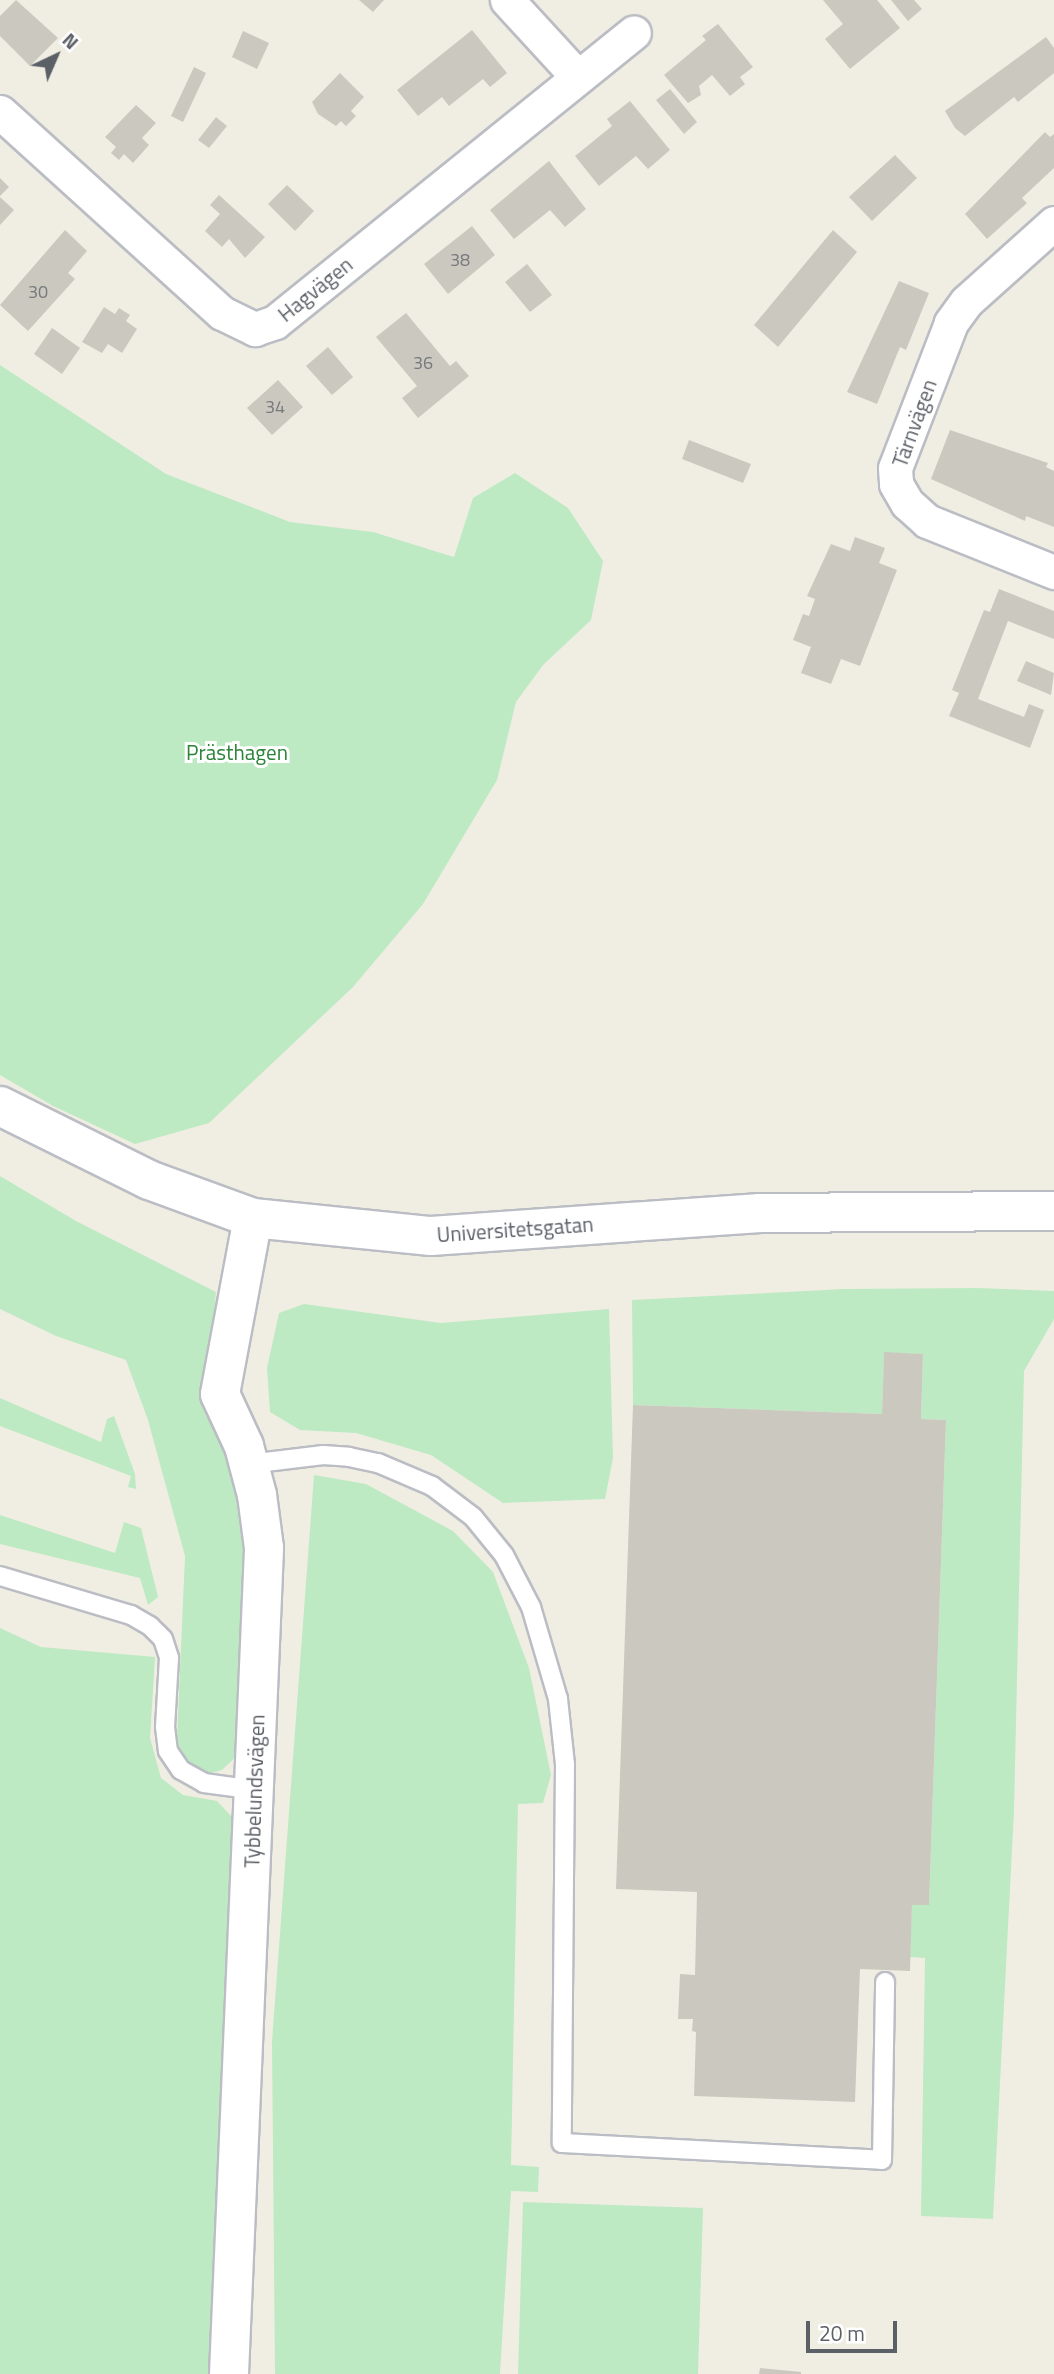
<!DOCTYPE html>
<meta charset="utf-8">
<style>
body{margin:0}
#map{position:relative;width:1054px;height:2374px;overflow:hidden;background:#f0eee3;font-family:"Titillium Web",sans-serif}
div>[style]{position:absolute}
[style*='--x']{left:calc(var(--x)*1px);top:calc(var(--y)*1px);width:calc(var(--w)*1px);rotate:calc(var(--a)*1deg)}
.green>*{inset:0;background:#bdeac2}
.building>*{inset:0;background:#cbc8c0}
.roads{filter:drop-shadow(2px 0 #bbbdc4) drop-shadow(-2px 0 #bbbdc4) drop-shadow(0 2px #bbbdc4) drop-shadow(0 -2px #bbbdc4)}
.lane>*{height:18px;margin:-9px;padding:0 9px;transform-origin:9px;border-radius:9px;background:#fff}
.street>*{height:33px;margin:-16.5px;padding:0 16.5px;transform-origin:16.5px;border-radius:16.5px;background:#fff}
.secondary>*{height:38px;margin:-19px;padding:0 19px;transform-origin:19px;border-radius:19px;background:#fff}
span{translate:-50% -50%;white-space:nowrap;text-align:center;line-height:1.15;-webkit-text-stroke:6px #fff;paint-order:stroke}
.number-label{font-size:18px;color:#77797c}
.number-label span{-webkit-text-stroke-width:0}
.street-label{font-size:21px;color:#5b5f66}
.park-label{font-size:21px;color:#2c8439}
.north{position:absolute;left:21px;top:21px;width:70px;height:70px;-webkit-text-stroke:5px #fff;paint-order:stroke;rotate:44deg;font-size:19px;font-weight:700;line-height:28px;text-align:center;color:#5b5f66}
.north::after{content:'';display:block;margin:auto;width:24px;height:32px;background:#5b5f66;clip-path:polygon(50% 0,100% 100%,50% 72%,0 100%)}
.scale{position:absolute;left:806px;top:2321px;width:91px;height:32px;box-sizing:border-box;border:4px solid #5b5f66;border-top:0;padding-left:9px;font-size:21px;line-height:24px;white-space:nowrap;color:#5b5f66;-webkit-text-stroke:5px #fff;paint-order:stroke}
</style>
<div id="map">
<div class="green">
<div style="clip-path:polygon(0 365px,166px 474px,290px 522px,373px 532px,454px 557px,473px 498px,515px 473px,568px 508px,603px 561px,591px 620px,543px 665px,516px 702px,497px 780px,423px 904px,353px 987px,209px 1123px,135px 1144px,53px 1106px,0 1075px)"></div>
<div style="clip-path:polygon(0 1176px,76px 1221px,216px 1292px,209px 1368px,236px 1499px,246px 1573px,241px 1752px,222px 1770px,208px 1774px,191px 1770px,183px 1762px,177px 1738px,185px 1556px,148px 1420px,126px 1360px,56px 1336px,0 1309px)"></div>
<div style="clip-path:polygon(977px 1288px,1054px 1291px,1054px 1319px,1024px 1371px,1014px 1811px,993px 2219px,921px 2216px,925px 1958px,910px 1957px,912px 1905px,929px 1905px,946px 1420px,921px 1419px,923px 1354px,884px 1353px,882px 1414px,633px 1405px,632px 1300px,844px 1289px)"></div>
<div style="clip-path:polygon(304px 1304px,441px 1323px,609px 1309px,613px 1458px,605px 1499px,503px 1503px,431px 1455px,356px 1433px,300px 1430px,270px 1412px,267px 1368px,279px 1313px)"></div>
<div style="clip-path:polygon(0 1398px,101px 1442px,107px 1419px,114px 1416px,135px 1474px,136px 1489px,128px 1487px,131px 1476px,0 1426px)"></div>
<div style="clip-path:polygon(314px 1475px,366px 1484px,453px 1531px,493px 1572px,529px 1668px,551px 1775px,543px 1803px,518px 1804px,511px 2165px,539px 2167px,538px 2192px,511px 2191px,500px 2374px,275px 2374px,272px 2041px)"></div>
<div style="clip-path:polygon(0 1515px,115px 1553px,124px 1522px,141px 1528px,158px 1597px,148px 1605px,140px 1578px,0 1544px)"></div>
<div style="clip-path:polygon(0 1628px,41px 1647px,155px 1657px,150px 1738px,161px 1778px,183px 1795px,217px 1801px,234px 1819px,213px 2374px,0 2374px)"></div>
<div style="clip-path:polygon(523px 2202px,703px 2208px,698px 2374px,518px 2374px)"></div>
</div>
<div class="building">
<div style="clip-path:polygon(16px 0,58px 38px,30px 66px,0 36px,0 16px)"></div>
<div style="clip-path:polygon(359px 0,384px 0,373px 12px)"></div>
<div style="clip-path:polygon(823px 0,877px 0,900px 28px,850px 69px,825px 39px,843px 24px)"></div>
<div style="clip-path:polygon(891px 0,914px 0,922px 9px,908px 21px)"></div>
<div style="clip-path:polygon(718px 24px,753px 67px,740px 77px,745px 84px,730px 96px,712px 75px,699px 86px,701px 95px,688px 103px,664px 75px,706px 40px,702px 36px)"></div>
<div style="clip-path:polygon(472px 30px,507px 73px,490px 87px,483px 79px,449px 106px,442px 97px,418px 116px,397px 90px)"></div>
<div style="clip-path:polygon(243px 31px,269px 43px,257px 69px,232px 57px)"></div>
<div style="clip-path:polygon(1046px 37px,1054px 48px,1054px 73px,1018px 102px,1014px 97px,965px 136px,955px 128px,945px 111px)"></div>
<div style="clip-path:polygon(194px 67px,206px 73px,183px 122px,171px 116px)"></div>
<div style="clip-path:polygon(340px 73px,364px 97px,351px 111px,356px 116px,346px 126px,341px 121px,336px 126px,318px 114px,312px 102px)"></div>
<div style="clip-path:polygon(670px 89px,697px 122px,684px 134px,656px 100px)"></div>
<div style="clip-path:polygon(630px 101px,670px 150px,648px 169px,636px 156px,599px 186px,575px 156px,612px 126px,607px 119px)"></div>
<div style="clip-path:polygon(136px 105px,156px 123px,142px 138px,149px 145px,133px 163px,124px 154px,119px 160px,111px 153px,116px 147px,105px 137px)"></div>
<div style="clip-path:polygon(216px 117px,227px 126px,209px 148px,198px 140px)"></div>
<div style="clip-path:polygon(1045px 132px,1050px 137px,1054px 134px,1054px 168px,1022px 198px,1027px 203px,987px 239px,965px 214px)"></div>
<div style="clip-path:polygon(895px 155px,917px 178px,872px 221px,849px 197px)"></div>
<div style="clip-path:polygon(549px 161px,586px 209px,565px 227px,550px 210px,514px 239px,490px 210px)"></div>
<div style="clip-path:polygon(0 178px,9px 187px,0 196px)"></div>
<div style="clip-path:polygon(287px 185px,314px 211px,295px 231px,268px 204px)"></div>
<div style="clip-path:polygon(219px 195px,265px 237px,245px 258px,229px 239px,222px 247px,205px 231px,220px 214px,210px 205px)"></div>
<div style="clip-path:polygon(0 197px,14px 210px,0 225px)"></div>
<div style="clip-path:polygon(472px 226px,495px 255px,448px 294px,424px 264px)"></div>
<div style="clip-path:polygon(65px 230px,87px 251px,68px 273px,75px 279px,28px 331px,0 305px)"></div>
<div style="clip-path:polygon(833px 230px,857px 252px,778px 347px,754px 325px)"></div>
<div style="clip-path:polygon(527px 264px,552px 295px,530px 312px,505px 282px)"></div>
<div style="clip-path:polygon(899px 281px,929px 293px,906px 350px,900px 347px,877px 404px,847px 392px)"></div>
<div style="clip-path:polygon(104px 307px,115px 314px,119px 308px,130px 315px,126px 321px,137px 329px,122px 353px,108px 344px,102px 353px,82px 342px)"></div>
<div style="clip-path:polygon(406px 313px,450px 366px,456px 361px,469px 376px,418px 418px,402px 398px,417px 386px,376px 337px)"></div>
<div style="clip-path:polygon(52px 328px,80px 348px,62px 374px,34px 354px)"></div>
<div style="clip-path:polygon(328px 347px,353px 377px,332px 395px,306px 366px)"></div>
<div style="clip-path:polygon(278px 380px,303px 407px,272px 435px,247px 408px)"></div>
<div style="clip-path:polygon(950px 430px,1048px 463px,1046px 467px,1054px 471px,1054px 527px,1026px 516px,1025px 521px,931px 479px)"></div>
<div style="clip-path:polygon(689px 440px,751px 464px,743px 483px,682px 459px)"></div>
<div style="clip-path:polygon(855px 537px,885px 548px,879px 563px,897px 570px,860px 666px,841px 659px,831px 684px,801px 673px,811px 647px,793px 640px,803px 614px,809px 616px,815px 599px,807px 596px,831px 544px,850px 551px)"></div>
<div style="clip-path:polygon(999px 589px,1054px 611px,1054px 639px,1008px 621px,978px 699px,1024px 717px,1029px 704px,1044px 710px,1030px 748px,949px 716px,959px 693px,952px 690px,984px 610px,990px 612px)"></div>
<div style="clip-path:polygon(1026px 661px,1054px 673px,1051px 695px,1017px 681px)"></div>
<div style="clip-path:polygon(884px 1352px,923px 1354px,921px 1419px,946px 1420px,929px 1905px,912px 1905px,910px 1971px,860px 1969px,855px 2102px,694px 2096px,696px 2032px,692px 2031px,693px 2019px,678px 2019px,680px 1974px,695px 1975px,697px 1892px,616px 1889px,633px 1405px,882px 1414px)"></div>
<div style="clip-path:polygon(760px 2368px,801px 2372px,801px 2374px,759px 2374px)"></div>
</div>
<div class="roads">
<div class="lane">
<div style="--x:249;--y:1464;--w:75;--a:-6.9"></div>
<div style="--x:323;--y:1455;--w:26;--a:4"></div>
<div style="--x:349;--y:1457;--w:30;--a:12"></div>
<div style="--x:378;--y:1463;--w:59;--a:23.1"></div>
<div style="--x:432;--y:1486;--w:51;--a:37.1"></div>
<div style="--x:473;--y:1517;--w:49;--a:50.8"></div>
<div style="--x:504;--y:1555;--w:59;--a:62.6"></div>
<div style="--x:531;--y:1607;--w:96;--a:73.6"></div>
<div style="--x:558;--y:1699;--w:65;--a:83.9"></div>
<div style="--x:565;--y:1764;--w:379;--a:90.5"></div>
<div style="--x:562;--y:2143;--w:320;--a:3"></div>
<div style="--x:882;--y:2160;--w:178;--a:-89"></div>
<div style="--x:0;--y:1576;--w:137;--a:16.6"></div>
<div style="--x:131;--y:1615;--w:22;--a:30"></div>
<div style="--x:150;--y:1626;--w:18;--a:45"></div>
<div style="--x:163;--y:1639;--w:20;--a:72"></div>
<div style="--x:169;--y:1658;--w:69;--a:93.3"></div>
<div style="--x:165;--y:1727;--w:24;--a:83"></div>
<div style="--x:168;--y:1751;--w:23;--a:56"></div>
<div style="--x:181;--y:1770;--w:26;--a:29"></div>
<div style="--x:204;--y:1783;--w:51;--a:7.8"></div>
</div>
<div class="street">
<div style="--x:507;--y:0;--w:103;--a:47.4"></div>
<div style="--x:0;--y:112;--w:299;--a:42.2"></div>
<div style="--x:222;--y:313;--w:37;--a:26"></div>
<div style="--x:255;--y:329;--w:21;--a:-19"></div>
<div style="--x:275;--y:322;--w:461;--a:-38.9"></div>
<div style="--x:1054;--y:223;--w:118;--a:138.1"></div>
<div style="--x:966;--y:302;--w:26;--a:126"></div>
<div style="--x:951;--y:323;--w:155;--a:111.1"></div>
<div style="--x:895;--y:468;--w:16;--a:86"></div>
<div style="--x:896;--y:484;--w:22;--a:60"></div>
<div style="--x:907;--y:503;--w:27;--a:42"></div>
<div style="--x:927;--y:521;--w:137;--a:21.9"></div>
</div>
<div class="secondary">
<div style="--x:0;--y:1106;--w:166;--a:26.4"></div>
<div style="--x:149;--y:1180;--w:111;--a:20.1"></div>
<div style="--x:253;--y:1218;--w:179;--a:5.8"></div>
<div style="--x:431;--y:1236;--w:330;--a:-4"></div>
<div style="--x:760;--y:1213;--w:294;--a:-0.4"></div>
<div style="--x:229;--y:2374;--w:827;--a:-87.57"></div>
<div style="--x:264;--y:1548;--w:53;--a:-97.5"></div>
<div style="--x:257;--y:1495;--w:51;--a:-104.9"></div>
<div style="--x:244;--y:1446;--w:57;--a:-114.8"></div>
<div style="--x:220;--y:1394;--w:179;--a:-79.4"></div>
</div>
</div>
<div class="number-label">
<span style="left:460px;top:260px">38</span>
<span style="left:38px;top:292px">30</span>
<span style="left:423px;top:363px">36</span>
<span style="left:275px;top:407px">34</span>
</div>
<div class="street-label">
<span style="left:315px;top:289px;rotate:-39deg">Hagvägen</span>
<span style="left:914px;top:423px;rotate:-70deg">Tärnvägen</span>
<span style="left:515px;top:1229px;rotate:-4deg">Universitetsgatan</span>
<span style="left:254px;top:1791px;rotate:-88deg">Tybbelundsvägen</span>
</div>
<div class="park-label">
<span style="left:237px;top:752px">Prästhagen</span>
</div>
<div class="north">N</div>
<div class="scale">20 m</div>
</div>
